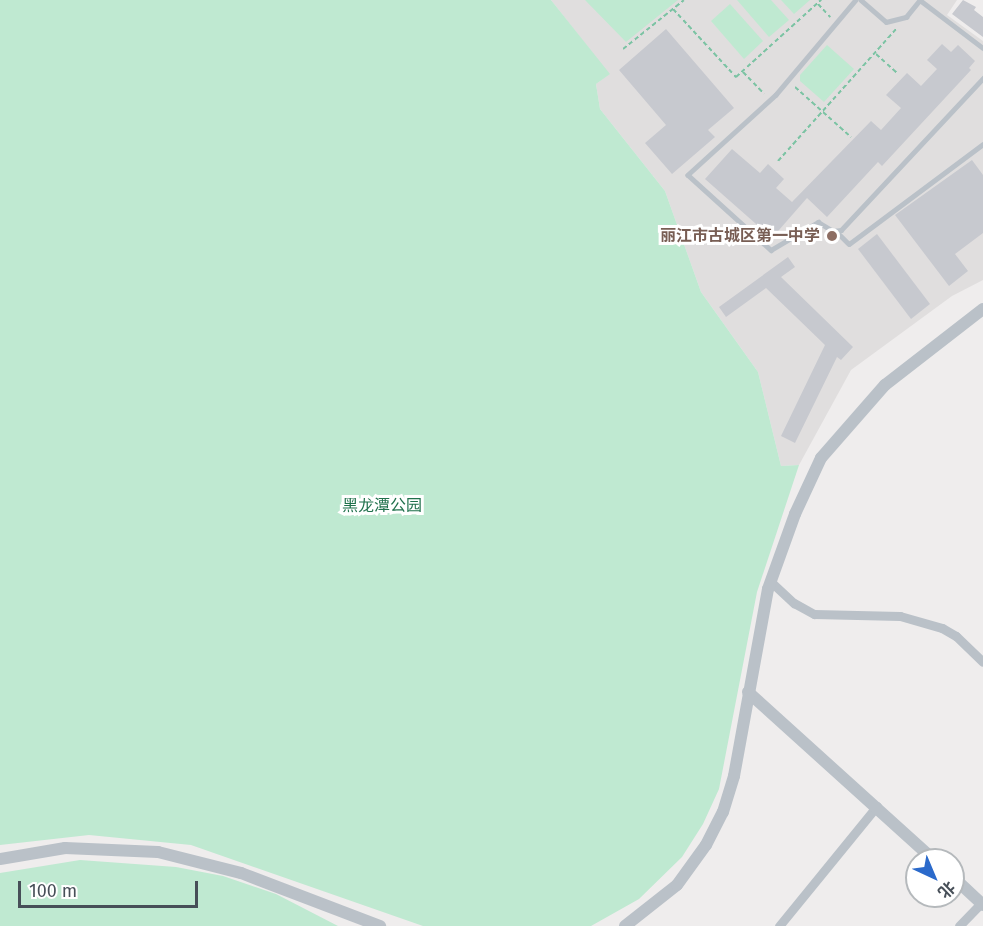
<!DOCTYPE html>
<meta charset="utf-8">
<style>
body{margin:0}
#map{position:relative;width:983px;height:926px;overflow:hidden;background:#efeded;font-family:"Fira Sans","Noto Sans SC",sans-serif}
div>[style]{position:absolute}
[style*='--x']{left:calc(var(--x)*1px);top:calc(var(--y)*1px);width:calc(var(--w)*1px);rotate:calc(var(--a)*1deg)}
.education>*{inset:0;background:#e0dede}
.green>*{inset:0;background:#bfe9d1}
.building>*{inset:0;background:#c7c9cf}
.path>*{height:2px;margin-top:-1px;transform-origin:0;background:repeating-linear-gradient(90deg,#7bc3a3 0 4.5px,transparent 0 7.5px)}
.service>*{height:4.5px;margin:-2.25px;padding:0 2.25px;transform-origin:2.25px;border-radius:2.25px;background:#bac1c8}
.minor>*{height:9px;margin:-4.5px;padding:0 4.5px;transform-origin:4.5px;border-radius:4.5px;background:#bac1c8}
.tertiary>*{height:12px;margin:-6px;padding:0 6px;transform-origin:6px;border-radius:6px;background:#bac1c8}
.dots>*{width:16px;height:16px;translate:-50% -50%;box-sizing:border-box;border:3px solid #fff;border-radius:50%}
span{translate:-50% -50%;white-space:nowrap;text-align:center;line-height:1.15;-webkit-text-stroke:6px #fff;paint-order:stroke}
.education-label{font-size:16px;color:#785e54;font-weight:700}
.right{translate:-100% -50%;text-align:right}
.park-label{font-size:16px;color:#20714c}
.north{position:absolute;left:905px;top:848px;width:60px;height:60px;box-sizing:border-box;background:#fff;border:2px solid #b5b9bc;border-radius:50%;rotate:136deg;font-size:16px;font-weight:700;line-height:24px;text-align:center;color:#474f58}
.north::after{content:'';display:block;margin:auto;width:21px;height:27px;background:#2b6acb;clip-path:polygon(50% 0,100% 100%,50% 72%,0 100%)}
.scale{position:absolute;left:18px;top:881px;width:180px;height:27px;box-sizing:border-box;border:3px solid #474f58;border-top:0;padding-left:8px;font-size:18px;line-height:21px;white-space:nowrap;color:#474f58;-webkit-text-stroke:4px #fff;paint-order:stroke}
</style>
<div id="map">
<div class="education">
<div style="clip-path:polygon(551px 0,957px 0,947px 15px,983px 41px,983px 280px,952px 296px,851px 370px,799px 465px,781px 466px,758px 372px,701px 292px,665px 191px,600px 109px,596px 84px,609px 74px)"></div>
</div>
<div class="green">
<div style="clip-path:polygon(0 0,551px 0,610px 74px,596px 84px,600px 109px,665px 191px,701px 292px,758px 372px,781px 466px,799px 465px,757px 592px,719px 789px,703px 824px,682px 857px,639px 899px,591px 926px,423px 926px,191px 845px,89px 835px,0 845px)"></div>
<div style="clip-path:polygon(585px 0,678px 0,626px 42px)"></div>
<div style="clip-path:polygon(737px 0,771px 0,789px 20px,769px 37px)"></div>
<div style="clip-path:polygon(781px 0,810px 0,794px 14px)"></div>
<div style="clip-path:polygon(730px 4px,763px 41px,744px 59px,711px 21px)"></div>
<div style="clip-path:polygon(827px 45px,854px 69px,824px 102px,800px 81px,800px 75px)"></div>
<div style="clip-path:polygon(80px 860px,176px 867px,223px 876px,276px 894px,338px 926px,0 926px,0 873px)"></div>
</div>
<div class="building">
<div style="clip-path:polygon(963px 0,976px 7px,974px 10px,983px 17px,983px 37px,952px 14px)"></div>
<div style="clip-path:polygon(666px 29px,734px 108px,708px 130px,715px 137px,672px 174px,645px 143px,666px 125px,619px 70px)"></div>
<div style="clip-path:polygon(942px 44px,951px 52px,958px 45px,975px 61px,969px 68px,971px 70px,882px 166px,878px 162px,827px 217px,807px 198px,772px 238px,705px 179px,732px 149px,760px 173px,768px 164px,784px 179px,776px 188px,792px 202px,871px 121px,881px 130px,901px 108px,886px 95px,907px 73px,921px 86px,937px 69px,927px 60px)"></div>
<div style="clip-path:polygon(972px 160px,983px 175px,983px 233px,955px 254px,968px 271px,949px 286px,895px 215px)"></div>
<div style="clip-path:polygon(877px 234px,930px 304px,911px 319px,858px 249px)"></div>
<div style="clip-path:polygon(788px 257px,795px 267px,781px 277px,853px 347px,841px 360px,837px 357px,795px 443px,781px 436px,825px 345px,766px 288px,726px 317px,719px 307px)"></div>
</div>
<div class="path">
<div style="--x:818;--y:4;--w:18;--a:47"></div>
<div style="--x:673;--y:9;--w:93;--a:47.2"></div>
<div style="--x:736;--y:77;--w:115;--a:-42.2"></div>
<div style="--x:623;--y:49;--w:78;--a:-38.8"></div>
<div style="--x:876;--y:54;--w:28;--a:42"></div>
<div style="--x:743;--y:72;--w:30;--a:46"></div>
<div style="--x:795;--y:87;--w:75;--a:41.8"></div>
<div style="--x:778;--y:161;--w:178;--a:-48.2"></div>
</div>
<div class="service">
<div style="--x:856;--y:0;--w:124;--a:130.1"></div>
<div style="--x:776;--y:95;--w:119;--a:137.7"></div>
<div style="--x:688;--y:175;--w:112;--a:42.1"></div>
<div style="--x:771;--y:250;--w:55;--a:-30.8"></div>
<div style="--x:818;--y:222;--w:17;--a:31"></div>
<div style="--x:833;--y:231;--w:8;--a:-7"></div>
<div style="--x:841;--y:230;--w:208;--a:-46.9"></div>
<div style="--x:861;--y:0;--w:33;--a:41"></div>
<div style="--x:886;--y:22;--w:21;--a:-14"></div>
<div style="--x:906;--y:17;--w:22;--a:-51"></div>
<div style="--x:920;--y:0;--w:79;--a:37.3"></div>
<div style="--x:836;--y:231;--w:18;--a:45"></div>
<div style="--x:849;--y:244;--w:167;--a:-36.7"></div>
</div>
<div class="minor">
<div style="--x:770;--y:581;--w:33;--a:43"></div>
<div style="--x:794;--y:603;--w:23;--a:29"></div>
<div style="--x:814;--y:614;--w:86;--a:1.3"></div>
<div style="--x:900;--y:616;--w:44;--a:15.9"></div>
<div style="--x:942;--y:628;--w:16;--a:30"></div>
<div style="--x:956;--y:636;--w:37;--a:44"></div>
<div style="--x:779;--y:926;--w:155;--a:-50.8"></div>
<div style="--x:959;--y:926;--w:32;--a:-46"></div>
</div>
<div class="tertiary">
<div style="--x:748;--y:692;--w:251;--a:42.1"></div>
<div style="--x:0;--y:859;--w:66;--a:-9.6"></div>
<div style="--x:65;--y:848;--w:93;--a:2.5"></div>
<div style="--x:158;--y:852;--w:86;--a:14.2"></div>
<div style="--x:241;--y:873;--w:149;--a:20.9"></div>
<div style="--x:953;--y:877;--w:41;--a:43"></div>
<div style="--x:625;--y:926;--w:66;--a:-38.3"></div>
<div style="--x:677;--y:885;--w:49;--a:-54.1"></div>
<div style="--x:706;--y:845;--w:37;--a:-63"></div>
<div style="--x:723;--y:812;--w:38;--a:-73"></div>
<div style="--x:734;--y:776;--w:190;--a:-79.7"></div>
<div style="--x:768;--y:589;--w:80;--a:-70.2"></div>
<div style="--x:795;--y:514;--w:62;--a:-65.1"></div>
<div style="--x:821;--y:458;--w:97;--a:-48.8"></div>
<div style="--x:885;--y:385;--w:124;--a:-37.8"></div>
</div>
<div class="dots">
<div style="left:832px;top:236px;background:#8d6e63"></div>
</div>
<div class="education-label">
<span class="right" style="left:820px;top:236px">丽江市古城区第一中学</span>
</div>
<div class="park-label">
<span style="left:382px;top:506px">黑龙潭公园</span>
</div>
<div class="north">北</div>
<div class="scale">100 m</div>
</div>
